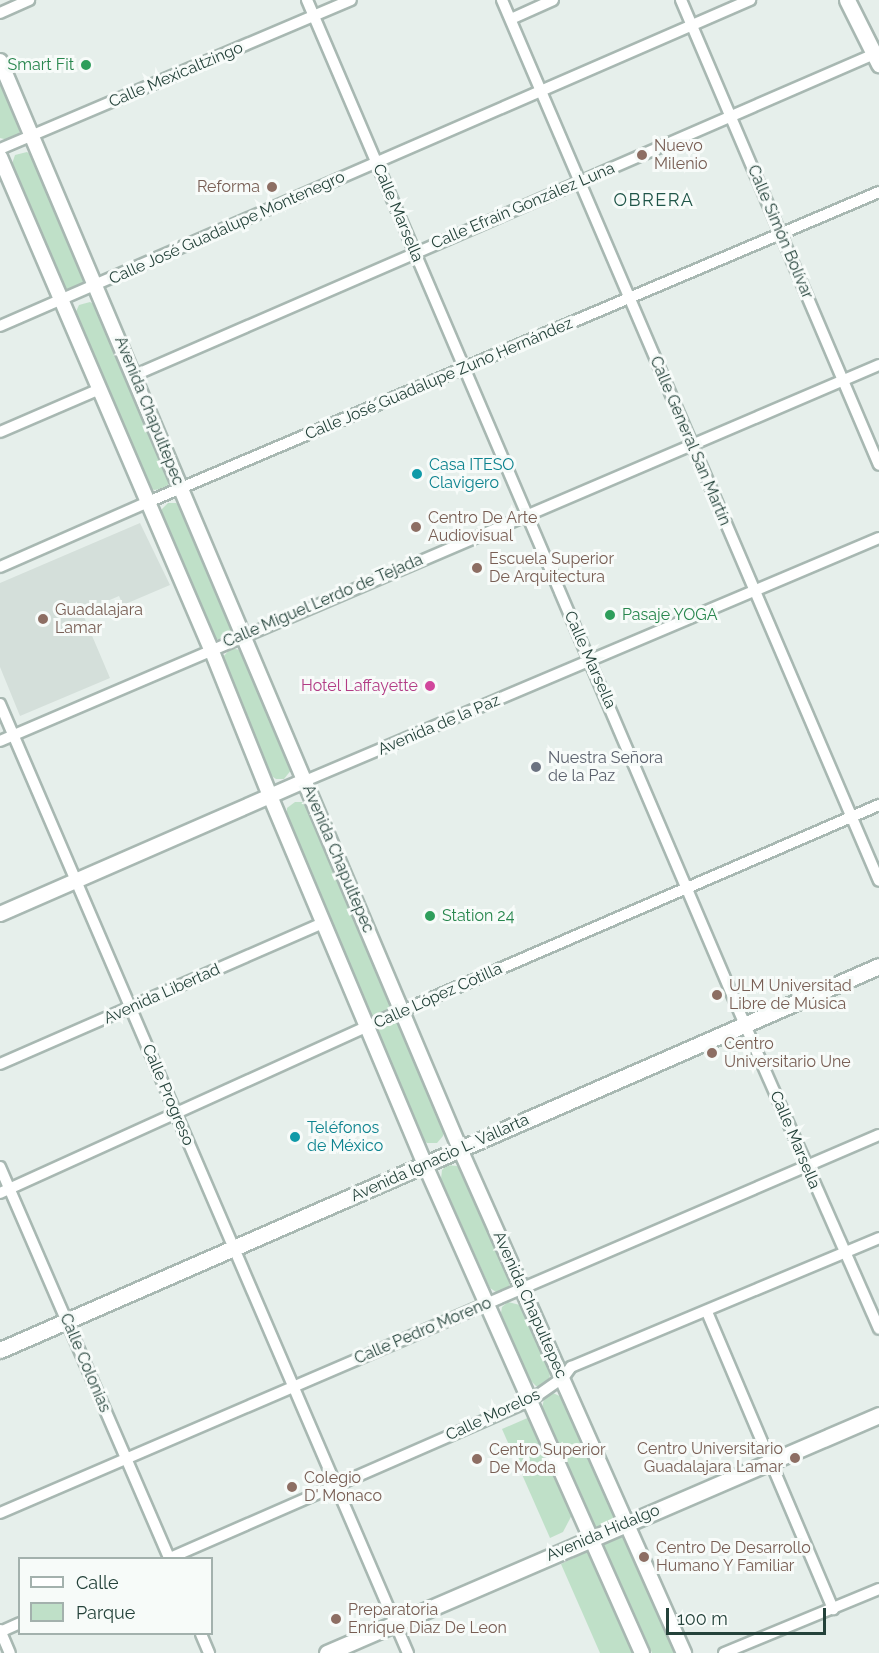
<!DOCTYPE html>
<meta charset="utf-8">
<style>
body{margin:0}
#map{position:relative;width:879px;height:1653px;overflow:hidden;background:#e6efeb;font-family:Raleway,sans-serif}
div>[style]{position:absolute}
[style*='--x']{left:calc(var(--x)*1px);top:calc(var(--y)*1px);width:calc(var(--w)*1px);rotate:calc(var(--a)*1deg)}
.built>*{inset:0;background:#d4dfda}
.green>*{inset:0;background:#bfe0c8}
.roads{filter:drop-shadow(2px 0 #a8b8b2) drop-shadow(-2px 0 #a8b8b2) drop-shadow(0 2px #a8b8b2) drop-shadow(0 -2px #a8b8b2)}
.minor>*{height:10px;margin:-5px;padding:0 5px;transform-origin:5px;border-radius:5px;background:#fff}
.tertiary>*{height:14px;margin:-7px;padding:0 7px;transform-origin:7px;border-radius:7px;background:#fff}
.secondary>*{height:15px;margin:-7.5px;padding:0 7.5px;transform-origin:7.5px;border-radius:7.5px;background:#fff}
.dots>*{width:16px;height:16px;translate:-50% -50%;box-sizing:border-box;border:3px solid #f7fbf9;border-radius:50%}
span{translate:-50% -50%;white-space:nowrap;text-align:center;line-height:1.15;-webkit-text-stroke:6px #f7fbf9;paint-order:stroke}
.leisure-label{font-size:16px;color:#27864d}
.right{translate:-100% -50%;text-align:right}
.left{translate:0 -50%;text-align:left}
.street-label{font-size:16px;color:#24423a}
.education-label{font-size:16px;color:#785e54}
.culture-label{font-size:16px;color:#0d838f}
.hotel-label{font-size:16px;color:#b23c85}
.worship-label{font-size:16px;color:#5b616d}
.neighbourhood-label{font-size:18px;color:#1f5548;letter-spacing:1.5px}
.legend{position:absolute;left:18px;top:1557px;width:195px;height:78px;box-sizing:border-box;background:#f7fbf9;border:2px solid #a3b1ad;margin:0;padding:8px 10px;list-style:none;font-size:18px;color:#24423a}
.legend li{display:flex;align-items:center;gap:12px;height:30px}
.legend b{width:30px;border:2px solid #a3b1ad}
.scale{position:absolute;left:666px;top:1608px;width:160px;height:27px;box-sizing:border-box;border:3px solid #24423a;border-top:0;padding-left:8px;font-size:18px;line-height:21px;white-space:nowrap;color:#24423a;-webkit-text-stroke:4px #f7fbf9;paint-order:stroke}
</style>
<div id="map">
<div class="built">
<div style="clip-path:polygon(140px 523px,170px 585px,123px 605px,119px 596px,82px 612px,110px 678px,20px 716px,0 667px,0 583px)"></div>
</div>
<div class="green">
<div style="clip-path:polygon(0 76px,21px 125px,19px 134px,8px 140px,0 138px)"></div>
<div style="clip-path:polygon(27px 152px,34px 157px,85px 277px,83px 285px,69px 290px,62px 286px,11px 167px,15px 155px)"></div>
<div style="clip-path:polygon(90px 302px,98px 307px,170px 477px,168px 485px,162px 489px,154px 490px,147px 486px,74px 316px,79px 305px)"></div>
<div style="clip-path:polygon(168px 503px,176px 503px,182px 507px,233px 628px,229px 638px,222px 641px,212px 637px,160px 517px,162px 509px)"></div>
<div style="clip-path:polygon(231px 648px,244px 651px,292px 769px,284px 779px,276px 779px,270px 775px,223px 664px,223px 657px)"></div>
<div style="clip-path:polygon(295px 802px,302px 802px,310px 809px,444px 1129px,443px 1136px,437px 1143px,427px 1143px,422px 1139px,287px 819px,287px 808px)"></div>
<div style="clip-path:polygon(447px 1165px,457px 1166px,461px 1171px,510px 1279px,509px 1289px,499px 1294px,490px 1288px,441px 1179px,442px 1170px)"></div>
<div style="clip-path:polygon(508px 1302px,520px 1305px,550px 1373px,549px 1382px,543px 1386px,536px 1386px,530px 1380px,501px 1313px,502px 1307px)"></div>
<div style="clip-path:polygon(553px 1393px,564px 1398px,676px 1653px,652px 1653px,542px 1408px,544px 1399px)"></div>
<div style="clip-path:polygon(532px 1416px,574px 1511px,563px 1532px,550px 1538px,502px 1429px)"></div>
<div style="clip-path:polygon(591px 1550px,636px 1653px,600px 1653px,561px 1564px)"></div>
</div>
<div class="roads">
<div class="minor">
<div style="--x:307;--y:0;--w:1115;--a:66.86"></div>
<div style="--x:745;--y:1025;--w:332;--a:66.2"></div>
<div style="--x:502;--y:0;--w:958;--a:66.83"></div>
<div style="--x:681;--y:0;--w:505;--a:66.94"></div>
<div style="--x:0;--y:13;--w:32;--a:-24"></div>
<div style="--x:511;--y:19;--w:46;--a:-24.3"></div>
<div style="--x:0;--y:149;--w:381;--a:-23"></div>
<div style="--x:0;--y:326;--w:818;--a:-23.49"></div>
<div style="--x:135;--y:375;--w:811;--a:-23.47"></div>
<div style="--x:0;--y:432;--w:109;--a:-23.3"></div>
<div style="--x:0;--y:567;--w:162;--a:-23.7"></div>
<div style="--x:148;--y:502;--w:794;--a:-22.98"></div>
<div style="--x:0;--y:704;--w:1033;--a:66.74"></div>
<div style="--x:0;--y:741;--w:956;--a:-23.16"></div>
<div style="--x:305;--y:781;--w:623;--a:-22.95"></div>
<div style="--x:0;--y:1064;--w:352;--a:-23.6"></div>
<div style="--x:0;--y:1167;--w:426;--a:66.6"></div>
<div style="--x:0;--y:1193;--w:441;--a:-24.4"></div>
<div style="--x:402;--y:1011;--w:520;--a:-23.36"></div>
<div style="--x:707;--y:1312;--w:323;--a:67"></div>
<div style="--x:0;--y:1513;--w:957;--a:-23.27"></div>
<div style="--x:170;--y:1558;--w:394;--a:-23.6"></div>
<div style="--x:531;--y:1400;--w:39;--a:-35"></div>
<div style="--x:563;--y:1378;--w:14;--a:-54"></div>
<div style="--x:571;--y:1367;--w:334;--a:-22.7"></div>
<div style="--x:0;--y:1630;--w:25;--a:67"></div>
<div style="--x:0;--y:1632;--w:22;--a:-24"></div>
<div style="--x:201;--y:1634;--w:21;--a:67"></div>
<div style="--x:724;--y:1653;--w:168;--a:-22.4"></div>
</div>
<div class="tertiary">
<div style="--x:0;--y:61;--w:1181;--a:67.08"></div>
<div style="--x:460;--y:1149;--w:552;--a:66.04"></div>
<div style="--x:0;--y:157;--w:535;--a:66.79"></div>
<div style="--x:211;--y:649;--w:158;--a:68.1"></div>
<div style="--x:270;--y:796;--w:400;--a:67.2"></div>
<div style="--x:425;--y:1165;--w:534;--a:66.03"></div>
<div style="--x:0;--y:914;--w:333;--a:-23.6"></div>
</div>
<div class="secondary">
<div style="--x:847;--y:0;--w:72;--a:63.4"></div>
<div style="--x:0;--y:1350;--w:959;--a:-23.6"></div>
<div style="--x:327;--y:1653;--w:601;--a:-23.32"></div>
</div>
</div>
<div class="dots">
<div style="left:86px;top:65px;background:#2e9e5b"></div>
<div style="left:642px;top:155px;background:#8d6e63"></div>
<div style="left:272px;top:187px;background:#8d6e63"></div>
<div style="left:417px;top:474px;background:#0f9aa8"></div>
<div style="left:416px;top:527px;background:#8d6e63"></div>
<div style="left:477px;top:568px;background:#8d6e63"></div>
<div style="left:610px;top:615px;background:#2e9e5b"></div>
<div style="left:43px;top:619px;background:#8d6e63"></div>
<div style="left:430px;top:686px;background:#d1479c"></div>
<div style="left:536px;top:767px;background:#6b7280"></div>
<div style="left:430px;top:916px;background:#2e9e5b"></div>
<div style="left:717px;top:995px;background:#8d6e63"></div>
<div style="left:712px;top:1053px;background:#8d6e63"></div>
<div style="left:295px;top:1137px;background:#0f9aa8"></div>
<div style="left:795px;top:1458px;background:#8d6e63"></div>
<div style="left:477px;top:1459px;background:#8d6e63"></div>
<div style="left:292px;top:1487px;background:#8d6e63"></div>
<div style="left:644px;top:1557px;background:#8d6e63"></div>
<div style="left:336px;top:1619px;background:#8d6e63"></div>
</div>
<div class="leisure-label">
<span class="right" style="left:74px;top:65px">Smart Fit</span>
<span class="left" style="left:622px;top:615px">Pasaje YOGA</span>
<span class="left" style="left:442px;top:916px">Station 24</span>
</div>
<div class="street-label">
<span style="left:176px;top:75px;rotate:-23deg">Calle Mexicaltzingo</span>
<span style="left:523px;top:206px;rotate:-23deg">Calle Efraín González Luna</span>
<span style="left:398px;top:213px;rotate:67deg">Calle Marsella</span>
<span style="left:227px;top:228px;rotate:-24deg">Calle José Guadalupe Montenegro</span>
<span style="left:780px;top:232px;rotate:67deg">Calle Simón Bolívar</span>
<span style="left:439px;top:379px;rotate:-23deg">Calle José Guadalupe Zuno Hernández</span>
<span style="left:149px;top:411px;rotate:68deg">Avenida Chapultepec</span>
<span style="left:690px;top:441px;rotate:67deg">Calle General San Martín</span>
<span style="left:323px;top:601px;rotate:-23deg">Calle Miguel Lerdo de Tejada</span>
<span style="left:590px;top:660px;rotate:66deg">Calle Marsella</span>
<span style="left:439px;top:725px;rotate:-23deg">Avenida de la Paz</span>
<span style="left:338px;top:859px;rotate:67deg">Avenida Chapultepec</span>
<span style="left:162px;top:994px;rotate:-24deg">Avenida Libertad</span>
<span style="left:438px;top:996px;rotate:-24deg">Calle López Cotilla</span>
<span style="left:168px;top:1095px;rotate:67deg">Calle Progreso</span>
<span style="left:795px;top:1140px;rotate:67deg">Calle Marsella</span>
<span style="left:440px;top:1158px;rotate:-24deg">Avenida Ignacio L. Vallarta</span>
<span style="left:530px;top:1305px;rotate:66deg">Avenida Chapultepec</span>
<span style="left:423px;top:1331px;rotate:-23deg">Calle Pedro Moreno</span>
<span style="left:85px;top:1363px;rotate:67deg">Calle Colonias</span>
<span style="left:493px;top:1415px;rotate:-25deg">Calle Morelos</span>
<span style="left:603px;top:1533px;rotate:-23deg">Avenida Hidalgo</span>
</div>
<div class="education-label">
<span class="left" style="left:654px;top:155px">Nuevo<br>Milenio</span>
<span class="right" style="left:260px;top:187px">Reforma</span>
<span class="left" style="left:428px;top:527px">Centro De Arte<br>Audiovisual</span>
<span class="left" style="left:489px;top:568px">Escuela Superior<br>De Arquitectura</span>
<span class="left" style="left:55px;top:619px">Guadalajara<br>Lamar</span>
<span class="left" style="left:729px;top:995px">ULM Universitad<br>Libre de Música</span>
<span class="left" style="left:724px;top:1053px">Centro<br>Universitario Une</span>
<span class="right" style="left:783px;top:1458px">Centro Universitario<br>Guadalajara Lamar</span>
<span class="left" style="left:489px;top:1459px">Centro Superior<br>De Moda</span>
<span class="left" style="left:304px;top:1487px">Colegio<br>D' Monaco</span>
<span class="left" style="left:656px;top:1557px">Centro De Desarrollo<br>Humano Y Familiar</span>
<span class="left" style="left:348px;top:1619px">Preparatoria<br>Enrique Diaz De Leon</span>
</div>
<div class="culture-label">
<span class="left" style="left:429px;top:474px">Casa ITESO<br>Clavigero</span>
<span class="left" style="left:307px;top:1137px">Teléfonos<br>de México</span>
</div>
<div class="hotel-label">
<span class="right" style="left:418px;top:686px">Hotel Laffayette</span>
</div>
<div class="worship-label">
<span class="left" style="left:548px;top:767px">Nuestra Señora<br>de la Paz</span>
</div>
<div class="neighbourhood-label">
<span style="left:654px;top:200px">OBRERA</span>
</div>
<ul class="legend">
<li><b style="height:8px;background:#fff"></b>Calle</li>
<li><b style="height:16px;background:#bfe0c8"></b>Parque</li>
</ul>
<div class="scale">100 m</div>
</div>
